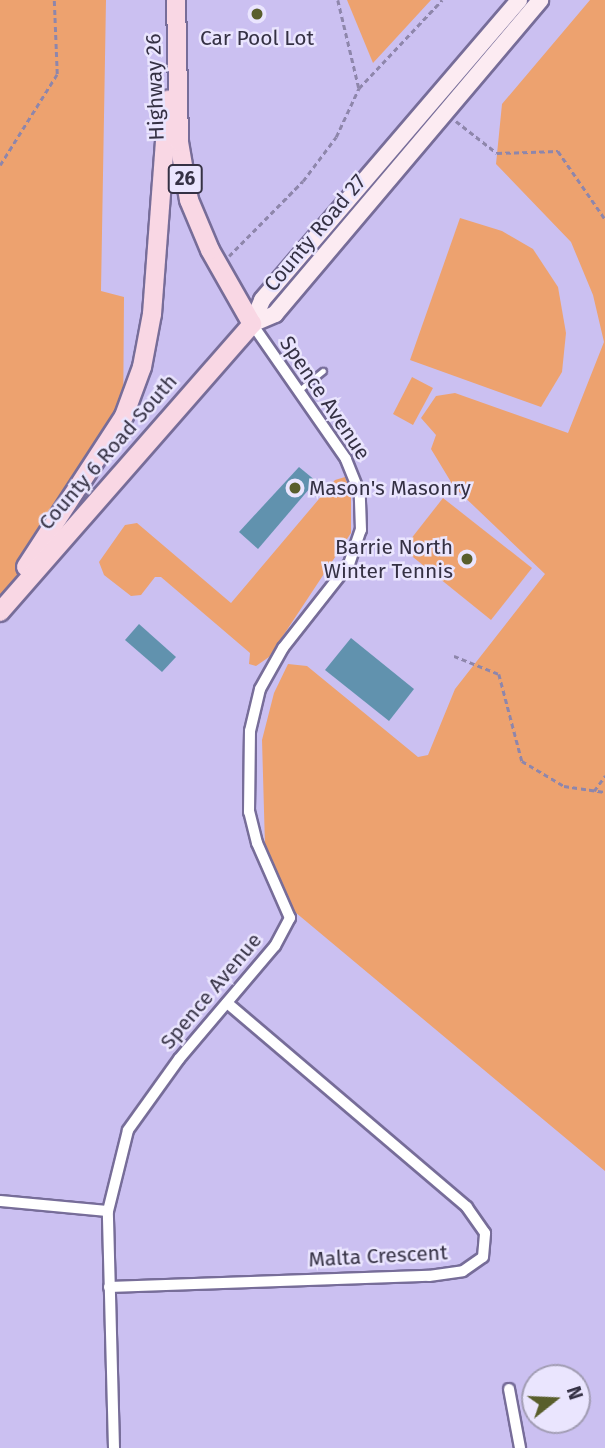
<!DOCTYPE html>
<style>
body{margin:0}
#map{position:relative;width:605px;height:1448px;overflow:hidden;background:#cbc0f1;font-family:"Fira Sans",sans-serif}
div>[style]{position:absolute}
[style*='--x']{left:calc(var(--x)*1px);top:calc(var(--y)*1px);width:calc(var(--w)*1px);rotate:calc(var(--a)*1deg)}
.green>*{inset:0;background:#eda26f}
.building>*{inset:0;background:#6192ae}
.path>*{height:2.5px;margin-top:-1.25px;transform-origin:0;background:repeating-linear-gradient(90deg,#8e86ab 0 5px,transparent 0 8.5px)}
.roads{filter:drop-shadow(2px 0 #776d99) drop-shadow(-2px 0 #776d99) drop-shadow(0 2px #776d99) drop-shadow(0 -2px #776d99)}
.service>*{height:5px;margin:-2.5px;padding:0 2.5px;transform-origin:2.5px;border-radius:2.5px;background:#fff}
.minor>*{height:10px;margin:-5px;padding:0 5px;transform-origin:5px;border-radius:5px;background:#fff}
.secondary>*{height:16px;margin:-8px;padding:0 8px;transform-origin:8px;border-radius:8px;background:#fcebf2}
.primary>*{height:18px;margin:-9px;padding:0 9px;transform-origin:9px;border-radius:9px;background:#f9d7e4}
.dots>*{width:19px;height:19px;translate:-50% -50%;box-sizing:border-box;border:4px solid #eae5fe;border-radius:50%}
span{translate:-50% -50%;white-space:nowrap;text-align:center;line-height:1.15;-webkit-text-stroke:5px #eae5fe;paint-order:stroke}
.shield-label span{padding:2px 5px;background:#eae5fe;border:2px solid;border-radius:5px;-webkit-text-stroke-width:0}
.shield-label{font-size:19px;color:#353144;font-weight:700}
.poi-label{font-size:21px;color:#353144}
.left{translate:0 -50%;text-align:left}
.right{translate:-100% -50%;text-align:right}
.street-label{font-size:21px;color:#353144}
.north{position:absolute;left:521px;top:1364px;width:70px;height:70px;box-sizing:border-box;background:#eae5fe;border:2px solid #a29db4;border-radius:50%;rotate:72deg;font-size:19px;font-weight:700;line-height:28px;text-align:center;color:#353144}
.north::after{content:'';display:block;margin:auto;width:24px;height:32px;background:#595e2c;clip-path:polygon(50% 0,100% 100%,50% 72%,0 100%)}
</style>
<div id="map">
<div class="green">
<div style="clip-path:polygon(0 0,106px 0,101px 291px,124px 297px,123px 434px,97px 479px,11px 594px,0 594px)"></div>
<div style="clip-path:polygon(347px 0,431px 0,373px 63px)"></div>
<div style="clip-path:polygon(590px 0,605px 0,605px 1171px,289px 907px,265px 846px,262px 740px,274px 693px,288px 664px,307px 666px,418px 757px,428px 755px,455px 689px,545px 574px,454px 487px,431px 449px,436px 435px,421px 418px,436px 396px,455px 393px,568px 433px,604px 342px,593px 295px,571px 242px,496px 164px,502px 104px)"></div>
<div style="clip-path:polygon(460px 218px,502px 231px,533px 249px,558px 287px,566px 333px,562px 372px,541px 407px,410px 360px)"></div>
<div style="clip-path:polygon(412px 377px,433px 388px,413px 425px,393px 414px)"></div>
<div style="clip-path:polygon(345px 477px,351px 493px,351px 533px,269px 657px,256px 666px,249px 664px,250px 653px,161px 577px,155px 577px,141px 595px,131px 596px,104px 575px,99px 562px,125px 525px,137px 523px,231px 603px,335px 480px)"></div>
<div style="clip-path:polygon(443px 498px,532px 568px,491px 620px,403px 549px)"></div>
</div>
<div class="building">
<div style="clip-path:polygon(299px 467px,316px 481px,258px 549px,239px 532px)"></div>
<div style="clip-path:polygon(139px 624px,176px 657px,162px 672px,125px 640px)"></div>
<div style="clip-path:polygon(351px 638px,414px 689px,389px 721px,325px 670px)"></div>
</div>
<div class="path">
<div style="--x:338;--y:0;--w:90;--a:76.6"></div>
<div style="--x:456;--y:121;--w:52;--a:38"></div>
<div style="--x:497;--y:153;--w:61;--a:-1.9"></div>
<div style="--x:558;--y:151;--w:83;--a:55.3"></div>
<div style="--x:0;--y:165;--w:107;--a:-57.9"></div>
<div style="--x:57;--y:74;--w:74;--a:-92.3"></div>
<div style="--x:229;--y:256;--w:105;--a:-45.4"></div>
<div style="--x:303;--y:181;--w:55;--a:-53.1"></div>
<div style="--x:336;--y:137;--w:54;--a:-64.9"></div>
<div style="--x:359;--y:88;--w:121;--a:-46.7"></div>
<div style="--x:454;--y:656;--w:48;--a:21.8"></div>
<div style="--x:499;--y:674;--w:90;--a:75.2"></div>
<div style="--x:522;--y:761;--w:49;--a:30.8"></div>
<div style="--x:564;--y:786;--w:41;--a:8.3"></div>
<div style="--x:594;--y:791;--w:19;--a:-54"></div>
</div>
<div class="roads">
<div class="service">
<div style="--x:298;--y:391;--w:32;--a:-39"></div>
</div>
<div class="minor">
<div style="--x:0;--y:1201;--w:108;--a:5.3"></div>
<div style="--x:109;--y:1287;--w:320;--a:-2"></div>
<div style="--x:429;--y:1276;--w:34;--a:-8"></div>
<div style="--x:463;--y:1271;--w:24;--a:-35"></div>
<div style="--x:483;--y:1257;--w:24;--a:-85"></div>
<div style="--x:485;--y:1233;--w:32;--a:-125"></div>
<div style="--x:467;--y:1207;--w:315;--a:-139.6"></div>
<div style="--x:509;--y:1389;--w:60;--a:79.4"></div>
<div style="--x:114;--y:1448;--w:237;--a:-91.5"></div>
<div style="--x:108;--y:1211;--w:83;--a:-76.1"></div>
<div style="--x:128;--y:1130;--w:87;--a:-54.3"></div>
<div style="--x:179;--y:1059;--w:148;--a:-49.7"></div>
<div style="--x:275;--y:946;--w:32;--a:-62"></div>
<div style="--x:290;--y:918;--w:82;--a:-113.7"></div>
<div style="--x:257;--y:843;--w:32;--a:-104"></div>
<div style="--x:249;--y:812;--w:81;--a:-89.3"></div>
<div style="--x:250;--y:731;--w:43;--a:-76.6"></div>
<div style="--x:260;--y:689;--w:47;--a:-60.7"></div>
<div style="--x:283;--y:648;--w:107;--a:-51.8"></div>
<div style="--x:349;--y:564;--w:36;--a:-71"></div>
<div style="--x:361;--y:530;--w:36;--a:-92"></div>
<div style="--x:360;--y:494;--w:38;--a:-112"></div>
<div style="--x:346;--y:459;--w:165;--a:-124.8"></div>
</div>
<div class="secondary">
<div style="--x:252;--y:324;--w:25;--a:-23"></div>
<div style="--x:275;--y:314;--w:411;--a:-49.8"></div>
<div style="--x:252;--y:324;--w:26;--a:-67"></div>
<div style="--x:262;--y:300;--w:395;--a:-49.4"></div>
</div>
<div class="primary">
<div style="--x:26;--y:567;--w:180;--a:-57"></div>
<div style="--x:124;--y:416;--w:52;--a:-69.8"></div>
<div style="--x:142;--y:367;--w:54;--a:-79.3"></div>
<div style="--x:152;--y:314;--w:215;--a:-85.7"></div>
<div style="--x:0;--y:612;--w:383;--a:-48.8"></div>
<div style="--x:252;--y:324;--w:85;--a:-119.6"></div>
<div style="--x:210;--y:250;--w:54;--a:-112.8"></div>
<div style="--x:189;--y:200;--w:59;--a:-99.8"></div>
<div style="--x:179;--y:142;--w:142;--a:-91.2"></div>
</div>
</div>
<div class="dots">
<div style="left:257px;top:14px;background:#595e2c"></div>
<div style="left:295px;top:488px;background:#595e2c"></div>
<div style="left:467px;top:559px;background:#595e2c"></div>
</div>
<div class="shield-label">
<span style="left:185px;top:179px">26</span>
</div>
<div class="poi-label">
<span style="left:257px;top:38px">Car Pool Lot</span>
<span class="left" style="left:309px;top:488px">Mason's Masonry</span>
<span class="right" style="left:453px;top:559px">Barrie North<br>Winter Tennis</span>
</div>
<div class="street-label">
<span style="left:155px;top:87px;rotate:-92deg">Highway 26</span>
<span style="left:315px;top:233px;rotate:-50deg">County Road 27</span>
<span style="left:325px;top:398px;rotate:56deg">Spence Avenue</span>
<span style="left:108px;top:452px;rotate:-49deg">County 6 Road South</span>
<span style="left:211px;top:991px;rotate:-50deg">Spence Avenue</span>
<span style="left:378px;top:1256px;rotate:-3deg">Malta Crescent</span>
</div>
<div class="north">N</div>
</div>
